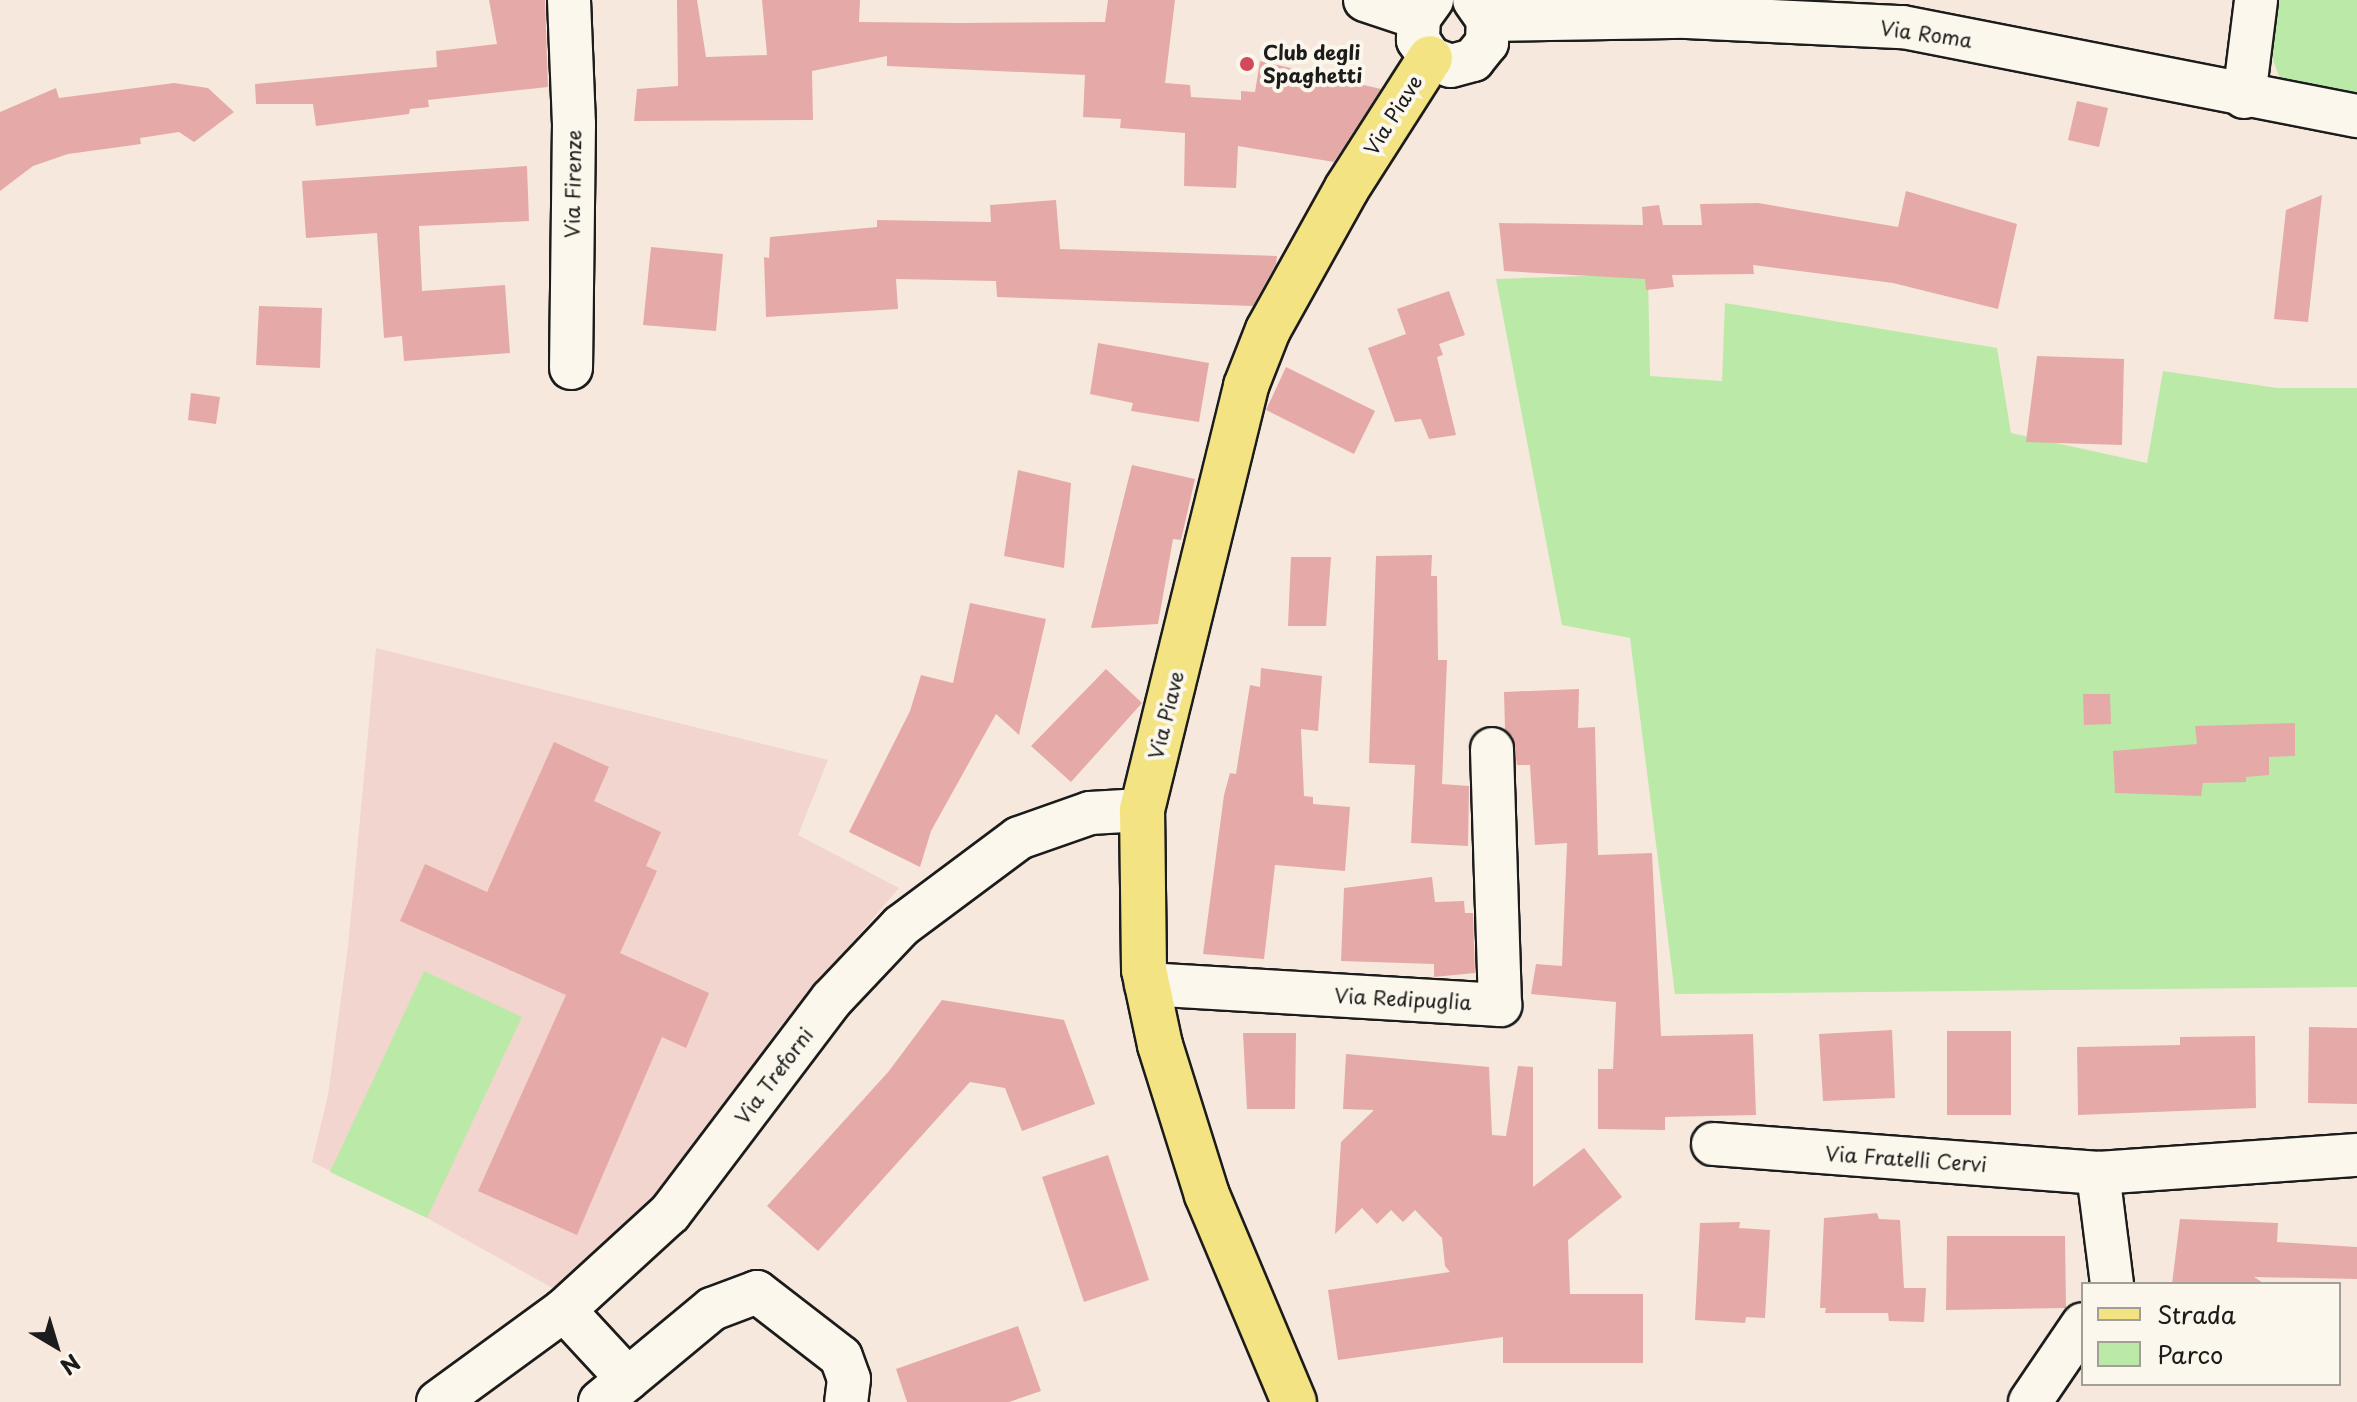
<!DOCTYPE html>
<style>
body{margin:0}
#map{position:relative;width:2357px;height:1402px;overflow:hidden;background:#f7e8de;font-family:"Playpen Sans",sans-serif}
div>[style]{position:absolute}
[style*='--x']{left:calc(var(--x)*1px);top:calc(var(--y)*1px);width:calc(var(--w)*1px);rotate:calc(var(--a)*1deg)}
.built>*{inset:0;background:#f2d5ce}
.green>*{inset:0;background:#bbe9a8}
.building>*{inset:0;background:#e5aaa7}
.roads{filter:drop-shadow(2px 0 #1c1c1c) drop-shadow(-2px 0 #1c1c1c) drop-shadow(0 2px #1c1c1c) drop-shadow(0 -2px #1c1c1c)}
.minor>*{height:42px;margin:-21px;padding:0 21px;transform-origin:21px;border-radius:21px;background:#fbf7ec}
.major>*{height:44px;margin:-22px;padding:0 22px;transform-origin:22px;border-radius:22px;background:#f4e382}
.dots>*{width:22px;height:22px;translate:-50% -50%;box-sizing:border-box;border:4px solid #fbf7ec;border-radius:50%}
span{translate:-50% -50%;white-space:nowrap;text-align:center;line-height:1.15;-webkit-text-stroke:8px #fbf7ec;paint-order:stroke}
.street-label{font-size:20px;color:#1c1c1c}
.poi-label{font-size:20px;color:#1c1c1c;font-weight:700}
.left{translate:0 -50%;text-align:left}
.legend{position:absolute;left:2081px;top:1282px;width:260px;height:104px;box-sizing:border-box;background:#fbf7ec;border:2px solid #a29f99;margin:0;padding:10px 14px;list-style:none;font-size:24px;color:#1c1c1c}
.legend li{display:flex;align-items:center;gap:16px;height:40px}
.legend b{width:40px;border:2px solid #a29f99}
.north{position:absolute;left:16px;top:1306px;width:80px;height:80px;-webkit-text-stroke:6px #fbf7ec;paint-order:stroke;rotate:142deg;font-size:22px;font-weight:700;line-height:32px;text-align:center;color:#1c1c1c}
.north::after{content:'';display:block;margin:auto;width:28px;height:36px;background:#1c1c1c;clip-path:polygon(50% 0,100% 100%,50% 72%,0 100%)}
</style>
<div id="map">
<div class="built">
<div style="clip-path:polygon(376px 648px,828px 760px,798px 835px,899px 888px,779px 1028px,672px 1178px,556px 1290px,427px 1218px,312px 1162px,328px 1095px,348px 947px)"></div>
</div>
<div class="green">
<div style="clip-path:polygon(2274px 0,2357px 0,2357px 111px,2281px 81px,2273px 60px)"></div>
<div style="clip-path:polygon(1648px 274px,1650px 376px,1722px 381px,1725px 303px,1997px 348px,2011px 433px,2147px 463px,2163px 371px,2277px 388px,2357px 388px,2357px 987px,1675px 994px,1630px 638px,1562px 625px,1496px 279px)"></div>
<div style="clip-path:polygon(424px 971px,522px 1017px,427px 1218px,330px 1172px)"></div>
</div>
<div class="building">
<div style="clip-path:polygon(489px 0,545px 0,548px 87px,428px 100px,429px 107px,410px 109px,409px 114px,316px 126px,313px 104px,256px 104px,255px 84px,437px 67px,436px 51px,497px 44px)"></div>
<div style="clip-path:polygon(677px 0,697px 0,706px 57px,767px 55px,762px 0,860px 0,859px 22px,960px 23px,1105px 22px,1108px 0,1175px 0,1165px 83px,1190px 85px,1191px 97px,1241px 100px,1241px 91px,1255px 92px,1260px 61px,1381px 89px,1334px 162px,1238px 146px,1236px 188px,1184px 186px,1185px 133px,1120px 128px,1121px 119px,1083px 117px,1085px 75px,887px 66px,887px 56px,812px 71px,813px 120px,634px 121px,637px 89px,678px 86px)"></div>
<div style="clip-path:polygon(174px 83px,208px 88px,234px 112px,194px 142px,179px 132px,140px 138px,141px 144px,68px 154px,33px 166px,0 191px,0 112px,56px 88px,59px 98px)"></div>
<div style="clip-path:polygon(2077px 101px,2108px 108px,2099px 147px,2068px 140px)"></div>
<div style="clip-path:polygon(527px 166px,529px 221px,419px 226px,422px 291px,505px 285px,510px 353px,404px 361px,402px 336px,384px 338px,377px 233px,306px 238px,302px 181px)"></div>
<div style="clip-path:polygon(1906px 191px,2017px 224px,1998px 309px,1893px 283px,1753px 265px,1754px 274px,1672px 275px,1674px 287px,1646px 290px,1645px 279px,1504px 271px,1499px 223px,1643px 225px,1642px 207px,1659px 205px,1663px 225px,1702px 225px,1700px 204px,1758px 203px,1898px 227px)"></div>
<div style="clip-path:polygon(2322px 195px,2308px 322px,2274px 319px,2286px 210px)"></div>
<div style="clip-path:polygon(1056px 200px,1060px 249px,1277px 256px,1276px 264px,1253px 306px,997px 297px,996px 281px,896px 279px,898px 309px,766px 317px,764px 257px,769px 258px,770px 237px,877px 227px,877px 220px,991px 222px,990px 205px)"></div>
<div style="clip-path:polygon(651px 247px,723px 254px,716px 331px,643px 325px)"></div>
<div style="clip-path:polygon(1449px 291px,1465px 335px,1439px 344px,1443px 355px,1437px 357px,1456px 435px,1429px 439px,1421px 419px,1395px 422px,1368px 348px,1406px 334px,1397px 309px)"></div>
<div style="clip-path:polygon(259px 306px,322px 308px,320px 368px,256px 365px)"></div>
<div style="clip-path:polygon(1098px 343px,1209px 363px,1199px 422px,1131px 411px,1133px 403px,1090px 394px)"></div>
<div style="clip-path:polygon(2037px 356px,2124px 359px,2122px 445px,2026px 442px)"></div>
<div style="clip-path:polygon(1286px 367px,1375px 411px,1354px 454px,1266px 410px)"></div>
<div style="clip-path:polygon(191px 393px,220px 397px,216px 424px,188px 420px)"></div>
<div style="clip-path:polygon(1132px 465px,1195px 479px,1181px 540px,1173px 539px,1158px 624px,1091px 628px)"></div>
<div style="clip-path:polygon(1018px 470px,1071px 483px,1064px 568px,1004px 556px)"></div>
<div style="clip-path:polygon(1432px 555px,1431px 576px,1437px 576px,1438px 660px,1447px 660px,1442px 784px,1469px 786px,1468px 846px,1411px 843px,1415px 765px,1369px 763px,1376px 556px)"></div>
<div style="clip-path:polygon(1291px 557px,1331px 557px,1326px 626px,1288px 626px)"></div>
<div style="clip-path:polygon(970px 603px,1046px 619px,1019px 735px,996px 714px,931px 831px,920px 867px,849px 832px,910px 711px,921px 675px,953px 683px)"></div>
<div style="clip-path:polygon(1261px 668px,1322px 676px,1318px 731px,1301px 729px,1304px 796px,1313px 797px,1313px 804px,1350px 807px,1345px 871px,1275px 865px,1264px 959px,1203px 954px,1224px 795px,1230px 773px,1236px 774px,1250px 685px,1260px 687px)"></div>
<div style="clip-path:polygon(1106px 669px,1142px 703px,1071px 782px,1031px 746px)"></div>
<div style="clip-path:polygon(1579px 689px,1578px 728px,1595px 727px,1598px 855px,1652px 853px,1661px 1036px,1753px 1034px,1756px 1115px,1665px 1117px,1665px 1130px,1598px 1129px,1598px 1069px,1613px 1069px,1616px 1002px,1531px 994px,1536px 964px,1562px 966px,1567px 843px,1535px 845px,1530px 765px,1517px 765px,1513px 737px,1505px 729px,1504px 692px)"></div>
<div style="clip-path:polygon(2083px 694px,2110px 694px,2111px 724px,2084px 725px)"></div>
<div style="clip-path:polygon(2295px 723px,2295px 756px,2269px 757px,2269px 775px,2246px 777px,2246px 782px,2203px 783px,2201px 796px,2115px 793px,2113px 751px,2197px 744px,2195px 726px)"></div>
<div style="clip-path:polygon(554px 742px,609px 767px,594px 801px,661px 832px,646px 866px,657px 871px,620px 953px,709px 993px,686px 1048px,662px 1037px,577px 1235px,478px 1191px,566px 995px,400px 921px,425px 864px,487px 892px)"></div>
<div style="clip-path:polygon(1432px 877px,1435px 902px,1464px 901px,1465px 913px,1473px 913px,1475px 973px,1434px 977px,1434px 964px,1341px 961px,1344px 888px)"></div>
<div style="clip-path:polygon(942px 1000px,1064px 1020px,1095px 1104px,1022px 1131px,1005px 1088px,970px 1082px,818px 1251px,767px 1206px,889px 1071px)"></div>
<div style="clip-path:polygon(2309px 1027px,2357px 1028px,2357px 1104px,2308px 1103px)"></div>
<div style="clip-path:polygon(1892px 1030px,1895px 1098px,1823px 1101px,1819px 1034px)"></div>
<div style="clip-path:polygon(1947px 1031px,2011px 1031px,2011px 1115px,1947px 1115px)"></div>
<div style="clip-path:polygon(1243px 1033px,1296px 1033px,1295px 1109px,1247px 1109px)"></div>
<div style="clip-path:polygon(2255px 1036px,2256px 1108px,2078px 1115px,2077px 1047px,2180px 1045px,2180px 1037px)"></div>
<div style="clip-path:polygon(1346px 1054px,1489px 1067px,1492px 1135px,1506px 1136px,1518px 1066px,1533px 1067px,1533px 1187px,1584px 1148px,1622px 1197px,1568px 1240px,1570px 1294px,1643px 1294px,1643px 1363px,1503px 1363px,1503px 1337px,1338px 1360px,1328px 1290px,1450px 1272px,1445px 1266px,1442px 1238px,1415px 1210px,1403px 1222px,1391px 1210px,1377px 1224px,1362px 1208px,1335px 1234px,1341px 1142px,1374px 1110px,1343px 1109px)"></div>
<div style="clip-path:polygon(1108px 1155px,1149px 1280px,1084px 1302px,1042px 1177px)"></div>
<div style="clip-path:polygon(1877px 1213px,1879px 1219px,1900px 1220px,1904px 1288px,1926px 1288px,1924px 1322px,1889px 1321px,1888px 1313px,1825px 1313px,1826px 1308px,1820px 1308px,1824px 1218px)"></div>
<div style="clip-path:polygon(2180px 1219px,2278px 1223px,2277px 1242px,2357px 1247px,2357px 1279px,2254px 1277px,2265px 1284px,2172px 1284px)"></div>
<div style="clip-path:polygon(1740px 1222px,1739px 1228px,1770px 1230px,1765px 1318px,1746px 1317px,1745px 1323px,1695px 1320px,1700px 1223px)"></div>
<div style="clip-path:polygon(1947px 1236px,2065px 1236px,2066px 1308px,1946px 1310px)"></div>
<div style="clip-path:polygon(1018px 1326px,1041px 1391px,1009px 1402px,907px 1402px,896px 1369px)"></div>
</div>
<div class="roads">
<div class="minor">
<div style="--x:569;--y:0;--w:124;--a:87.7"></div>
<div style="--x:574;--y:124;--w:244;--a:90.7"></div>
<div style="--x:1365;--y:0;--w:57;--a:18.4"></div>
<div style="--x:1432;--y:0;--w:22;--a:126"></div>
<div style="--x:1419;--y:18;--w:22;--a:93"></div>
<div style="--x:1418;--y:40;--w:22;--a:56"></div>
<div style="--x:1430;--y:58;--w:22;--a:21"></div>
<div style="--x:1451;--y:66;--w:23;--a:-15"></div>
<div style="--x:1473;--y:60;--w:22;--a:-51"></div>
<div style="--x:1487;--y:43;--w:23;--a:-88"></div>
<div style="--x:1488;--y:20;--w:24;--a:-125"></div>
<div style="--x:1488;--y:20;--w:199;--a:-0.9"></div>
<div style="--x:1687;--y:17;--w:216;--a:2.7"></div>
<div style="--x:1903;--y:27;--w:463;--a:11.1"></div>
<div style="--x:2244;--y:97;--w:98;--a:-82.9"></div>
<div style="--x:1146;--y:984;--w:355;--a:3.4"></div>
<div style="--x:1500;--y:1005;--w:256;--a:-91.8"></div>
<div style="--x:1713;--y:1144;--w:386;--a:4.3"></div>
<div style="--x:2112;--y:1284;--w:112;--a:-97.2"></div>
<div style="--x:2098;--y:1173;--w:260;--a:-4"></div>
<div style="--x:564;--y:1310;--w:94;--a:47.2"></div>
<div style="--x:438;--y:1402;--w:156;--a:-36.1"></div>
<div style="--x:564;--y:1310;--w:144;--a:-42.5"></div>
<div style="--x:670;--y:1213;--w:268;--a:-52.9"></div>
<div style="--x:832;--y:999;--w:100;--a:-46.6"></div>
<div style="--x:901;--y:926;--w:147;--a:-36.7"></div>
<div style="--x:1019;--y:838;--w:75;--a:-19.4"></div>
<div style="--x:1090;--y:813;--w:52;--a:-3.3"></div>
<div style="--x:600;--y:1402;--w:146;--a:-39.7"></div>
<div style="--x:712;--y:1309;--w:48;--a:-20.7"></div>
<div style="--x:757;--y:1292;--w:106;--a:37.7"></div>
<div style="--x:841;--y:1357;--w:23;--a:70"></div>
<div style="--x:849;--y:1379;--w:23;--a:97"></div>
<div style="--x:2030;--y:1402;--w:94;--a:-55.8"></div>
</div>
<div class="major">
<div style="--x:1294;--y:1402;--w:225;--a:-112.8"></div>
<div style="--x:1207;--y:1195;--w:157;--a:-107.4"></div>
<div style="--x:1160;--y:1045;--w:77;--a:-102"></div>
<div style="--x:1144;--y:970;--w:160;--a:-90.7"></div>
<div style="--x:1142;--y:810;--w:437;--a:-76.2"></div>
<div style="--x:1246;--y:386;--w:60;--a:-68.6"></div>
<div style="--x:1268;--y:330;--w:162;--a:-60.9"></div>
<div style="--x:1347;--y:188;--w:154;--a:-57.4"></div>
</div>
</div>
<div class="dots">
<div style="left:1247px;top:64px;background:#d1495b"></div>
</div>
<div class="street-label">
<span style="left:1926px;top:34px;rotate:8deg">Via Roma</span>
<span style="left:1393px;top:115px;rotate:-58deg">Via Piave</span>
<span style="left:573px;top:184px;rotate:-89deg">Via Firenze</span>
<span style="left:1166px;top:715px;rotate:-76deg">Via Piave</span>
<span style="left:1403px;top:999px;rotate:3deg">Via Redipuglia</span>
<span style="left:774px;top:1076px;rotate:-53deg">Via Treforni</span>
<span style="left:1906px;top:1159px;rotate:4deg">Via Fratelli Cervi</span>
</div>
<div class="poi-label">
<span class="left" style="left:1263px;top:64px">Club degli<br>Spaghetti</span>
</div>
<ul class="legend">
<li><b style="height:10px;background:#f4e382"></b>Strada</li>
<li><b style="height:22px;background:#bbe9a8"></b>Parco</li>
</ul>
<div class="north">N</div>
</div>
